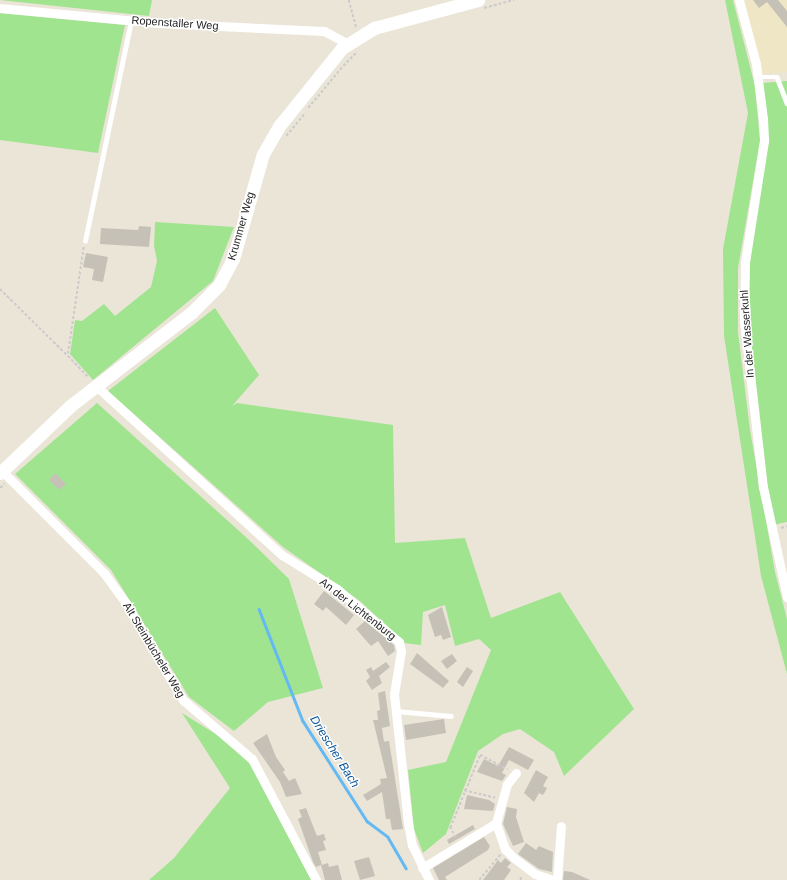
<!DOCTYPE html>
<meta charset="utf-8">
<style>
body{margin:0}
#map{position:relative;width:787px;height:880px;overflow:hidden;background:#ebe5d7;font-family:Arial,sans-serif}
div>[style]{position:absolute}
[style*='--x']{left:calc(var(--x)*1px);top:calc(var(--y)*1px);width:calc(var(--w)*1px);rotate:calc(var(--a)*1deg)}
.education>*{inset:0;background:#eee6c5}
.green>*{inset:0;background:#a1e490}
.stream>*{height:2.5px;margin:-1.25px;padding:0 1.25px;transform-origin:1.25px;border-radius:1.25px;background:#64b9f3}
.building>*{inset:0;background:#c5c1b7}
.path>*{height:1.5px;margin-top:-0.75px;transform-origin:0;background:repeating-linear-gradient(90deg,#cbcbcb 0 3px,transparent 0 5px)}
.lane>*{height:4.5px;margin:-2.25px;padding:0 2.25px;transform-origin:2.25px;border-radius:2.25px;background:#fff}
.street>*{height:9px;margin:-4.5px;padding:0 4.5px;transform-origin:4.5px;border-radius:4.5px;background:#fff}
.secondary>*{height:13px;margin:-6.5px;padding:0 6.5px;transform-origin:6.5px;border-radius:6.5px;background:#fff}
span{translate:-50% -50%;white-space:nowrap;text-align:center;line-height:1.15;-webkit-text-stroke:3px #fff;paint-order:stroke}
.street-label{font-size:11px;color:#272727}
.water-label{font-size:12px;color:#07549a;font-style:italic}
</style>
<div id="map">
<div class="education">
<div style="clip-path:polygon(744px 0,787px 0,787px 72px,762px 74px)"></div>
</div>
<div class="green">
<div style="clip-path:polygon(0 0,152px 0,149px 16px)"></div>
<div style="clip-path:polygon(725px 0,733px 0,755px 86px,760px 141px,738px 268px,738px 332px,750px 430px,775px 572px,787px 619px,787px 674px,761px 576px,724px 336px,723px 249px,748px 113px)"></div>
<div style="clip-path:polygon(0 13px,125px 25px,98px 153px,0 140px)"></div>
<div style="clip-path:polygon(787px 81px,787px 522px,772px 525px,747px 316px,748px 257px,766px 153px,762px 83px)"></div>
<div style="clip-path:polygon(155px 222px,234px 227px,213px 281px,93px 380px,70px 354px,75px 320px,82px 321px,104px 304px,115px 316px,151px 287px,157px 261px,154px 246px)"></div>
<div style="clip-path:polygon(215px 308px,259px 375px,232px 406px,237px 403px,393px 425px,395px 543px,465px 538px,491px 618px,560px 592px,634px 709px,564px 776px,554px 752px,520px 729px,503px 734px,478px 751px,446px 834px,423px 853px,414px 829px,408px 770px,446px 762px,491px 650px,479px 639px,455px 646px,445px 605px,423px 612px,421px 645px,404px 643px,360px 601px,283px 547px,108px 391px)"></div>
<div style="clip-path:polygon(97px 403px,247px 538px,289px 579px,323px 688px,268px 702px,234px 731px,189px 697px,111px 570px,15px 474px)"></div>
<div style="clip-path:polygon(182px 713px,222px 738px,251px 765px,311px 880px,149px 880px,174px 858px,230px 788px)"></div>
</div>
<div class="stream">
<div style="--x:259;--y:609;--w:120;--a:68.6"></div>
<div style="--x:303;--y:721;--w:119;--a:57.4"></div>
<div style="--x:367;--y:821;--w:26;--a:37"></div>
<div style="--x:388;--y:837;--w:36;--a:60"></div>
</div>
<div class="building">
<div style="clip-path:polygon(753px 0,778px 0,787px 11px,787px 27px,767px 2px,759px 8px)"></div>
<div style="clip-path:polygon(139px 226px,151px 227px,149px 247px,100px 244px,101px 228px,138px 230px)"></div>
<div style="clip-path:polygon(86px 253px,108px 257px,103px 282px,92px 280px,94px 269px,83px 267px)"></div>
<div style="clip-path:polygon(55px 473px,66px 484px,59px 490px,49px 480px)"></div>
<div style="clip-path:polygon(324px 591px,354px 615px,346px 625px,326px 607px,323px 611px,314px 604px)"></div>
<div style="clip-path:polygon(442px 607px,451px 637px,443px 640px,441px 635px,435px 637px,428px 615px)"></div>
<div style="clip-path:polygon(365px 621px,394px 645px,395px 651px,388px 656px,378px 641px,371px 646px,356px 629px)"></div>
<div style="clip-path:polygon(417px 653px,449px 681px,443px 688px,410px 664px)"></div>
<div style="clip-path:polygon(452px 654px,457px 661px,447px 669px,441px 661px)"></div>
<div style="clip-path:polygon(386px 662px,390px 667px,379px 676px,382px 683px,372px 690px,366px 681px,370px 677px,366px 670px,371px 667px,373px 671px)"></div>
<div style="clip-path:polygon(467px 667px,473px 671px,463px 687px,457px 682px)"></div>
<div style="clip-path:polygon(385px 691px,390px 726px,382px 728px,384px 742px,381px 742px,389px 741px,403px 829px,392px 830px,390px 819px,386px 819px,382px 792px,367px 801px,363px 795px,381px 784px,380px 779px,387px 778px,373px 720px,378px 720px,377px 711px,380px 710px,378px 693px)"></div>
<div style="clip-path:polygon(444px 719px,446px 733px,406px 740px,404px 725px)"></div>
<div style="clip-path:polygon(267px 734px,276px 757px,285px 770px,283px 772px,289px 781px,295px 778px,302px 794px,286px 797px,280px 782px,253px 743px)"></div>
<div style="clip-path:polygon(509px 747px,534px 760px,528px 770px,509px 760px,502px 773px,506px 775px,502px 781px,477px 772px,484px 759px,498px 766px)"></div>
<div style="clip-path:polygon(536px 770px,548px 777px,543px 786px,547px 788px,545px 792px,543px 795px,539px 793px,534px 802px,524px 793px)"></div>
<div style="clip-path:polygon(467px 795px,489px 800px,495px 804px,493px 811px,464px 809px)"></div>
<div style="clip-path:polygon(507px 807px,517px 809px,516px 817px,524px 842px,513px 846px,503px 824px)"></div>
<div style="clip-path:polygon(306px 808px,317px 836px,324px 834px,326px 840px,323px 841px,326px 850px,318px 852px,322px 865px,328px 863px,329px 867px,338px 865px,342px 880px,325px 880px,321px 865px,316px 867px,313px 862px,298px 819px,302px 817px,299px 810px)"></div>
<div style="clip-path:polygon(473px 825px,475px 829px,449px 844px,447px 840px)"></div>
<div style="clip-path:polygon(484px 837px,490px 846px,488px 850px,445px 877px,447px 880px,439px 880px,433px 868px)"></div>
<div style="clip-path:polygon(526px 843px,536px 850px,539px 846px,553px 852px,552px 872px,539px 869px,518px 854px)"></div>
<div style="clip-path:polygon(369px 857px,375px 876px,360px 880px,354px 861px)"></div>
<div style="clip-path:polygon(505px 858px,511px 863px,507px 867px,511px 870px,504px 880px,483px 880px,498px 860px,501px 863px)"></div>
<div style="clip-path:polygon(564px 871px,572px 872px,590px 880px,563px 880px)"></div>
</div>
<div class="path">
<div style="--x:349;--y:0;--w:28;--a:75"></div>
<div style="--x:484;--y:8;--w:31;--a:-15"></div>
<div style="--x:343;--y:66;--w:20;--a:-45"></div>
<div style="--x:308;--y:108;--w:55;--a:-50.2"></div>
<div style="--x:286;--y:136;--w:30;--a:-50"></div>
<div style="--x:84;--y:247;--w:110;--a:98.4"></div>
<div style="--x:68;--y:356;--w:30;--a:46"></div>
<div style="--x:0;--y:289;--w:95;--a:44.6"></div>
<div style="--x:0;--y:488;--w:6;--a:-45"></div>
<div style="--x:781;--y:528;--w:6;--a:-18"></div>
<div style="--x:464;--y:790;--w:32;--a:14"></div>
<div style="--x:456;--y:838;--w:12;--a:-121"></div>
<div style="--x:450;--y:828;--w:79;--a:-67.7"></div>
<div style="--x:480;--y:755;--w:31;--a:27"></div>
<div style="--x:479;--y:880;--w:33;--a:-50"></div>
<div style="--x:520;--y:880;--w:5;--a:-68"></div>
</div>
<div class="lane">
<div style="--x:757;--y:77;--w:20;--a:0"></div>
<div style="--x:777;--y:77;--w:28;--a:69"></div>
<div style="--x:85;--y:241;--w:226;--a:-78.2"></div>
<div style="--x:396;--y:711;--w:55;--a:5.2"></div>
</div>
<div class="street">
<div style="--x:739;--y:0;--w:66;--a:75.1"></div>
<div style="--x:756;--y:64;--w:55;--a:82.7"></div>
<div style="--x:763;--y:119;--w:22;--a:87"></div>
<div style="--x:764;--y:141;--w:123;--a:98.9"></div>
<div style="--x:745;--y:263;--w:58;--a:91"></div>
<div style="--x:744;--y:321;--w:167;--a:83.5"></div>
<div style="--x:763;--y:487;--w:113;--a:77.7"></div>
<div style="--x:0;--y:8;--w:159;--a:5.4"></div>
<div style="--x:158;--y:23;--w:166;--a:2.8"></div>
<div style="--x:324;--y:31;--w:26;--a:28"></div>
<div style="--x:95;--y:385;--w:253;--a:42.3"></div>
<div style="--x:282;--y:555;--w:65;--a:31.7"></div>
<div style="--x:337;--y:589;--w:82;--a:40.5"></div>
<div style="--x:399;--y:642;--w:9;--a:77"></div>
<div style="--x:401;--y:651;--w:44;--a:99.2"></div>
<div style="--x:394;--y:694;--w:130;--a:83.8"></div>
<div style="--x:408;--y:823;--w:22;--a:80"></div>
<div style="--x:412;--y:845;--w:39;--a:64"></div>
<div style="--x:2;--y:471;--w:144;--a:45"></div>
<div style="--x:104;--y:573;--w:37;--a:54"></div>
<div style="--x:126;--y:603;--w:113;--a:59.6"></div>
<div style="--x:183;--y:700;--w:91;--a:40.5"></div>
<div style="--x:252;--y:759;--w:137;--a:62.1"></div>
<div style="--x:516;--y:773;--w:14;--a:129"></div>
<div style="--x:507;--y:784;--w:41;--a:105.8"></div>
<div style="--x:496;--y:823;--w:28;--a:71"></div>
<div style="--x:505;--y:849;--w:13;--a:45"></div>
<div style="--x:514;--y:858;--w:26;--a:37"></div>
<div style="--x:535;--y:874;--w:18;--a:19"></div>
<div style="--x:422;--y:868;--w:87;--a:-31.3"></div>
<div style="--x:557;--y:880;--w:54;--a:-85.8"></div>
</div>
<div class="secondary">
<div style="--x:0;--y:473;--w:97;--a:-43.7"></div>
<div style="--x:70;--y:406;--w:154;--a:-37.6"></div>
<div style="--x:192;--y:312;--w:38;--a:-45"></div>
<div style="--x:219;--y:285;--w:30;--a:-62"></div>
<div style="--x:233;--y:259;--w:109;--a:-74.1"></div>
<div style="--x:263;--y:154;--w:34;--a:-60"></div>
<div style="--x:280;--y:125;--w:99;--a:-51.2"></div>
<div style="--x:342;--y:48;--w:38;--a:-32"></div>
<div style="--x:374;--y:28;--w:108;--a:-15.1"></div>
</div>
<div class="street-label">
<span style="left:175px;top:23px;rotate:4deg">Ropenstaller Weg</span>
<span style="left:241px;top:226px;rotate:-74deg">Krummer Weg</span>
<span style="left:747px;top:334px;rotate:-94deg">In der Wasserkuhl</span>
<span style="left:358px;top:609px;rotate:38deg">An der Lichtenburg</span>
<span style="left:154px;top:650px;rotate:59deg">Alt Steinbücheler Weg</span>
</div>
<div class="water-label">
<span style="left:334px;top:752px;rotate:58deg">Driescher Bach</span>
</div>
</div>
